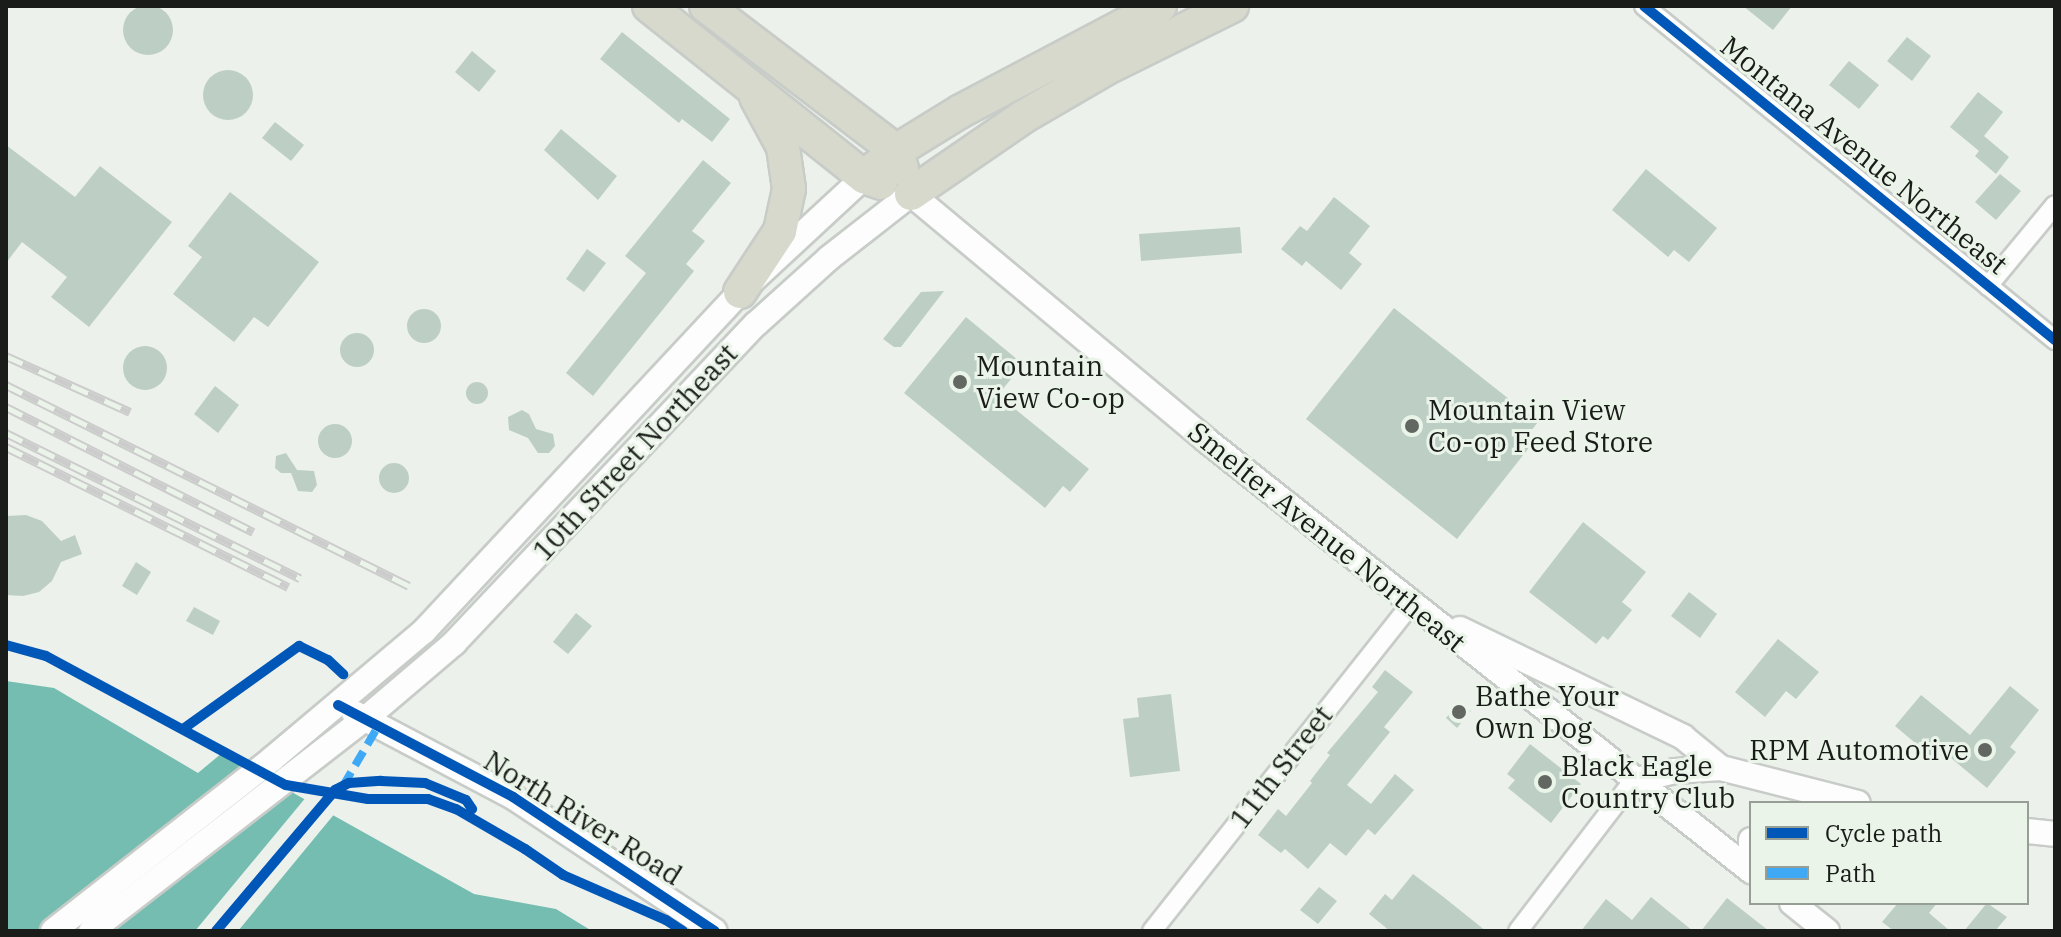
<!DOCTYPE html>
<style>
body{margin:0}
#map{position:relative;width:2061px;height:937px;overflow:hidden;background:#ecf1eb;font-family:"IBM Plex Serif",serif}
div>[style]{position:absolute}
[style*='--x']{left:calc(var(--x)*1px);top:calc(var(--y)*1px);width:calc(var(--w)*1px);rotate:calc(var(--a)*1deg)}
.water>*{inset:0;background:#74bdb0}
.pier>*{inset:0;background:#ecf1eb}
.building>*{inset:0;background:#bdcfc4}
.round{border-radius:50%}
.roads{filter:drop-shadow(2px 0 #c8ccc8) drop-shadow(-2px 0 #c8ccc8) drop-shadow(0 2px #c8ccc8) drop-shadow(0 -2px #c8ccc8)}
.street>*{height:18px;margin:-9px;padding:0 9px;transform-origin:9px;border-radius:9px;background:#fcfdfc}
.secondary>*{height:24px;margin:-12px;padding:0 12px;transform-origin:12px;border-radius:12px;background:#fcfdfc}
.highway>*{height:32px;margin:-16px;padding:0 16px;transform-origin:16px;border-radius:16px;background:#d6d9cb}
.rail>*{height:9px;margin-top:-4.5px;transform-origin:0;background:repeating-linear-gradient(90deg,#eaf4e8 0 18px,#cbcccb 0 36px);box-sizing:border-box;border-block:2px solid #cbcccb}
.quiet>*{height:8px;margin-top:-4px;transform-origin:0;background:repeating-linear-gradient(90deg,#3fa9f5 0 16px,transparent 0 24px)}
.cycleway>*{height:10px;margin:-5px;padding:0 5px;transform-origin:5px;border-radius:5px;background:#0057b8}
.dots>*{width:22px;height:22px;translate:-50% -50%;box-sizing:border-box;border:4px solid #eaf4e8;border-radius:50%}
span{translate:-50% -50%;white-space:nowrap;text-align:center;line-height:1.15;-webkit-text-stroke:6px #eaf4e8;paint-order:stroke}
.street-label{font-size:28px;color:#191c18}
.poi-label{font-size:28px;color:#191c18}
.left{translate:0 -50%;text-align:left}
.right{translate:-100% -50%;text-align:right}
.frame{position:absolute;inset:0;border:8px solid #191c18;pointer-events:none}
.legend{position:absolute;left:1749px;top:801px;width:280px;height:104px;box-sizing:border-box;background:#eaf4e8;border:2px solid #969e95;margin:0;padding:10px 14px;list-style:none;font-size:24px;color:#191c18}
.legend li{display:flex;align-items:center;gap:16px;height:40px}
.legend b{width:40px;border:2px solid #969e95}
</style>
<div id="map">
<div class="water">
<div style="clip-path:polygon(6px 681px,54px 688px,198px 773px,222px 753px,474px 894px,556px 909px,592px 931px,6px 931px)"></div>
</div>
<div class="pier">
<div style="clip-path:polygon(307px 796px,336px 812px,238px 931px,195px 931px)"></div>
</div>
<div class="building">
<div class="round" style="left:123px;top:5px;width:50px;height:50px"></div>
<div style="clip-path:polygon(1743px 6px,1792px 6px,1773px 30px)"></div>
<div style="clip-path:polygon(622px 32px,730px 119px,712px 142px,682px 119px,679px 123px,600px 59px)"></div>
<div style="clip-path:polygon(1907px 37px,1931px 56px,1912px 81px,1887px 61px)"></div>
<div style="clip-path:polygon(472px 51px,496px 71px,479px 92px,455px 72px)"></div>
<div style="clip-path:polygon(1849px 61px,1879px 85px,1859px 109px,1829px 85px)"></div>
<div class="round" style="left:203px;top:70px;width:50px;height:50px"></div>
<div style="clip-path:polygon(1978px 92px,2003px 112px,1984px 136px,2009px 157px,1996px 174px,1975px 156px,1979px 151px,1950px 127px)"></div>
<div style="clip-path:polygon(275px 122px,304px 145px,291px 161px,262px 138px)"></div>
<div style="clip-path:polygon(561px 129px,617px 176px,598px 200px,544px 150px)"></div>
<div style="clip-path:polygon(6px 145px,75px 197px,100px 166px,172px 222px,89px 327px,51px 297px,67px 277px,22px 242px,6px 263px)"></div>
<div style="clip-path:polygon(703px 160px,731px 183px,692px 231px,705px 241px,686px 264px,694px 271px,593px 396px,566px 373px,646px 273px,625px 256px)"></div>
<div style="clip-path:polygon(1646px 169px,1717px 228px,1689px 262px,1674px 250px,1668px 257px,1612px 210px)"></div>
<div style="clip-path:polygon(2000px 174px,2021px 191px,1996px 220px,1975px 202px)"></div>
<div style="clip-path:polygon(230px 192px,319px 262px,268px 327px,254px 317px,234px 342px,173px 294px,202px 257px,188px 246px)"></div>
<div style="clip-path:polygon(1334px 197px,1370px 226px,1349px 253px,1362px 264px,1341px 290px,1306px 261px,1302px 266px,1281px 249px,1300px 226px,1307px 231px)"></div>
<div style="clip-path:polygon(1240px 227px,1242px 253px,1141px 261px,1139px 234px)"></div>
<div style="clip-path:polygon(587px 249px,606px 263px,584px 292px,566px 279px)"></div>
<div style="clip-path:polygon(944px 291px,901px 347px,894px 347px,883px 339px,921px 292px)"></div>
<div style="clip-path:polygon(1394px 308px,1538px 422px,1528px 435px,1535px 440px,1457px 539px,1306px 419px)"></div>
<div class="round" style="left:407px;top:309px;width:34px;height:34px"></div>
<div style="clip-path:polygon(966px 317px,1023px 364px,998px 395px,1089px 469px,1070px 492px,1063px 486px,1045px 508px,904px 393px)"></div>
<div class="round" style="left:340px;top:333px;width:34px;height:34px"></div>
<div class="round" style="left:123px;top:346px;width:44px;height:44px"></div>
<div class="round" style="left:466px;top:382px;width:22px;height:22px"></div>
<div style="clip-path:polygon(215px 386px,239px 405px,218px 433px,194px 414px)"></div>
<div style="clip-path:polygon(522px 410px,529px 414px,536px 429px,553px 434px,555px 446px,549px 453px,538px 453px,528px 438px,509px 430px,508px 417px)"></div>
<div class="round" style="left:318px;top:424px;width:34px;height:34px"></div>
<div style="clip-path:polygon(286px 453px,297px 470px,314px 471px,317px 485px,312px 492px,298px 491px,291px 473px,281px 473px,275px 468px,276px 456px)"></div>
<div class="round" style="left:379px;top:463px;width:30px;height:30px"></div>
<div style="clip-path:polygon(26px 515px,42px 521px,61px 541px,75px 535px,82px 554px,61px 562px,52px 581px,39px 592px,23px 596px,6px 595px,6px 516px)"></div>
<div style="clip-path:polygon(1583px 522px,1646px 572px,1622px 602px,1632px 610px,1608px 640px,1603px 636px,1596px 644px,1529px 592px)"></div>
<div style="clip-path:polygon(136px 562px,151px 572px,137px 595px,122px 586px)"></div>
<div style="clip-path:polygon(1689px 592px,1717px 614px,1700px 638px,1671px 616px)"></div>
<div style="clip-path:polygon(194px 607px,220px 621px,213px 635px,186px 621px)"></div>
<div style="clip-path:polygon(576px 613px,592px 626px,568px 654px,553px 642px)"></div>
<div style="clip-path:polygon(1778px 639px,1819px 672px,1796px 699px,1786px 691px,1765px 717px,1735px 692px)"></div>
<div style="clip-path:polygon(1385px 670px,1413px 692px,1384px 727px,1390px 732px,1347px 785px,1371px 804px,1395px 774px,1414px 790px,1375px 835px,1368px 829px,1346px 856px,1330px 843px,1308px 869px,1285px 849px,1281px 853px,1258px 835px,1278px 809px,1286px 816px,1312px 783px,1310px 781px,1330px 755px,1327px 753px,1378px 692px,1372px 687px)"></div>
<div style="clip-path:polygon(2010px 686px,2039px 710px,2010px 747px,2016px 752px,1987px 788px,1939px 748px,1932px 757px,1895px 726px,1921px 695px,1970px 735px)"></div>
<div style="clip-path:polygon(1171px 694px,1180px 771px,1130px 777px,1123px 719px,1139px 717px,1137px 698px)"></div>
<div style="clip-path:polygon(1459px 702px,1471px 711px,1457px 728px,1446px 718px)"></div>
<div style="clip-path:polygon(1530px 744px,1581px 784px,1551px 823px,1508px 788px,1515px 780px,1507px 774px)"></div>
<div style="clip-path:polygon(1413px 874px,1441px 895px,1486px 931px,1390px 931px,1369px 914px,1385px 894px,1392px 900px)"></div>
<div style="clip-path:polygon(1319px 887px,1337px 901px,1318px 924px,1300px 910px)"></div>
<div style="clip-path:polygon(1651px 897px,1693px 931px,1581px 931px,1606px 899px,1632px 920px)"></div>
<div style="clip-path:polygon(1727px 898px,1769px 931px,1701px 931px)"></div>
<div style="clip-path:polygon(1898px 903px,1937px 903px,1929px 913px,1950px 931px,1894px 931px,1882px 922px)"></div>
<div style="clip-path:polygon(1987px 903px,2007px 917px,1995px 931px,1964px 931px)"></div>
</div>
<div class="roads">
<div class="street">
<div style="--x:1644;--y:6;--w:530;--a:39.1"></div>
<div style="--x:1988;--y:286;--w:105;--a:-50.4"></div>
<div style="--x:1152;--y:931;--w:417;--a:-51.6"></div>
<div style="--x:1518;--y:931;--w:189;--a:-52.5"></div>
</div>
<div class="secondary">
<div style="--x:1460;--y:629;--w:248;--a:25.8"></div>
<div style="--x:1683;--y:737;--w:49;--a:39.2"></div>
<div style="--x:354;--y:713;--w:180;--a:27.8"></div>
<div style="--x:513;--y:797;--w:242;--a:33.6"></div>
<div style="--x:1633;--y:781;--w:43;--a:-13.4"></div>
<div style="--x:1675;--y:771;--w:46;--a:-3.7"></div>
<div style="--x:1721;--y:768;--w:141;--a:14.3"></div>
<div style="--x:2027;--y:831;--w:28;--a:6"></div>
<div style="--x:1751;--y:840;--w:8;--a:90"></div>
<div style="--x:1792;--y:903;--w:45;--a:38.7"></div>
<div style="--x:53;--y:931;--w:278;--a:-38.1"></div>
<div style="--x:272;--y:759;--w:199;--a:-40.1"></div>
<div style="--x:424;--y:631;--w:463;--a:-47"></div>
<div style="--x:740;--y:292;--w:169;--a:-42.8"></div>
<div style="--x:91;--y:931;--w:348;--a:-37.8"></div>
<div style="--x:366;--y:718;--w:116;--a:-40.4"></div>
<div style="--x:454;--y:643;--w:439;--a:-46.6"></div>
<div style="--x:756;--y:324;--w:98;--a:-42.1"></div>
<div style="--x:829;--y:258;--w:104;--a:-38"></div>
<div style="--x:911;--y:194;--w:384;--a:39.8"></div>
<div style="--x:1206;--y:440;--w:695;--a:38.34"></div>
</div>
<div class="highway">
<div style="--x:649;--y:6;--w:275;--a:38.5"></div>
<div style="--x:864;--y:177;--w:18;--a:19"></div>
<div style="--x:706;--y:6;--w:239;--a:37.3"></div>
<div style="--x:896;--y:151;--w:18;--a:71"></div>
<div style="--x:864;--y:177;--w:41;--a:-39.1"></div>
<div style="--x:896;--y:151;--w:76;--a:-31.6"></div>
<div style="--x:961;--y:111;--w:225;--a:-27.8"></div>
<div style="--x:911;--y:194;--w:136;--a:-34.5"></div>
<div style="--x:1023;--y:117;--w:95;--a:-30.3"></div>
<div style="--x:1105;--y:69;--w:142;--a:-26.4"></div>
<div style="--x:740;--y:292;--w:73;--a:-56.7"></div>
<div style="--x:780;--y:231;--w:43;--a:-77.9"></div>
<div style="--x:789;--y:189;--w:42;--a:-98.1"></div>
<div style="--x:783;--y:147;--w:57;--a:-118.4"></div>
</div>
</div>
<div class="rail">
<div style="--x:6;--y:356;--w:136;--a:24.3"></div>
<div style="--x:6;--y:385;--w:450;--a:26.5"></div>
<div style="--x:6;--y:407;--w:277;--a:26.8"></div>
<div style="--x:6;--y:433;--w:328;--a:26.3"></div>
<div style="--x:6;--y:447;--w:315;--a:26.4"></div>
</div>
<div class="quiet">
<div style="--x:343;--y:786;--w:71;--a:-59.5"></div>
</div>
<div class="cycleway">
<div style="--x:1644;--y:6;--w:530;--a:39.1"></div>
<div style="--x:6;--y:645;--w:41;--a:15.4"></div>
<div style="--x:46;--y:656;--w:272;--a:28.3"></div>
<div style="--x:286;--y:785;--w:83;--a:9.7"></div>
<div style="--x:368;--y:799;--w:60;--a:0"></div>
<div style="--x:428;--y:799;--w:30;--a:20"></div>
<div style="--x:456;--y:809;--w:80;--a:30.1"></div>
<div style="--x:525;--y:849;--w:46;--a:34.4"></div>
<div style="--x:563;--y:875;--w:112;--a:23.6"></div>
<div style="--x:666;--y:920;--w:20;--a:33"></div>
<div style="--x:338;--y:705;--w:198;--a:27.7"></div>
<div style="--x:513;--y:797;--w:242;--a:33.6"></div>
<div style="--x:183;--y:729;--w:143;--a:-35.6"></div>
<div style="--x:299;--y:646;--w:32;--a:26"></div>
<div style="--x:328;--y:660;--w:21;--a:43"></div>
<div style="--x:216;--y:931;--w:185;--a:-49.8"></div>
<div style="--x:335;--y:790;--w:16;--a:-27"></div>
<div style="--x:349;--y:783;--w:32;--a:-4"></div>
<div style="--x:381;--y:781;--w:44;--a:2.6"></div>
<div style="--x:425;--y:783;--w:44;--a:22.5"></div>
<div style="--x:466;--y:800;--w:11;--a:56"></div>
</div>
<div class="dots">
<div style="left:960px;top:382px;background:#636762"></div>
<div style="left:1412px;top:426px;background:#636762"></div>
<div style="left:1459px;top:712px;background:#636762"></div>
<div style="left:1985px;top:750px;background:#636762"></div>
<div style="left:1545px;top:782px;background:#636762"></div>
</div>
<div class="street-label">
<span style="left:1864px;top:155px;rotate:39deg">Montana Avenue Northeast</span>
<span style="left:635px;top:452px;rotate:-47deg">10th Street Northeast</span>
<span style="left:1327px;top:537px;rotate:39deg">Smelter Avenue Northeast</span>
<span style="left:1281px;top:767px;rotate:-52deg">11th Street</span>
<span style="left:583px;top:818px;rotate:32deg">North River Road</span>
</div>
<div class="poi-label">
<span class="left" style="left:976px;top:382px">Mountain<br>View Co-op</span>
<span class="left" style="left:1428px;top:426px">Mountain View<br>Co-op Feed Store</span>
<span class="left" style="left:1475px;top:712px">Bathe Your<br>Own Dog</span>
<span class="right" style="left:1969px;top:750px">RPM Automotive</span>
<span class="left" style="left:1561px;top:782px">Black Eagle<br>Country Club</span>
</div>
<div class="frame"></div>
<ul class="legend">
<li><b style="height:10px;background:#0057b8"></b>Cycle path</li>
<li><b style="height:10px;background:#3fa9f5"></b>Path</li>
</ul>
</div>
